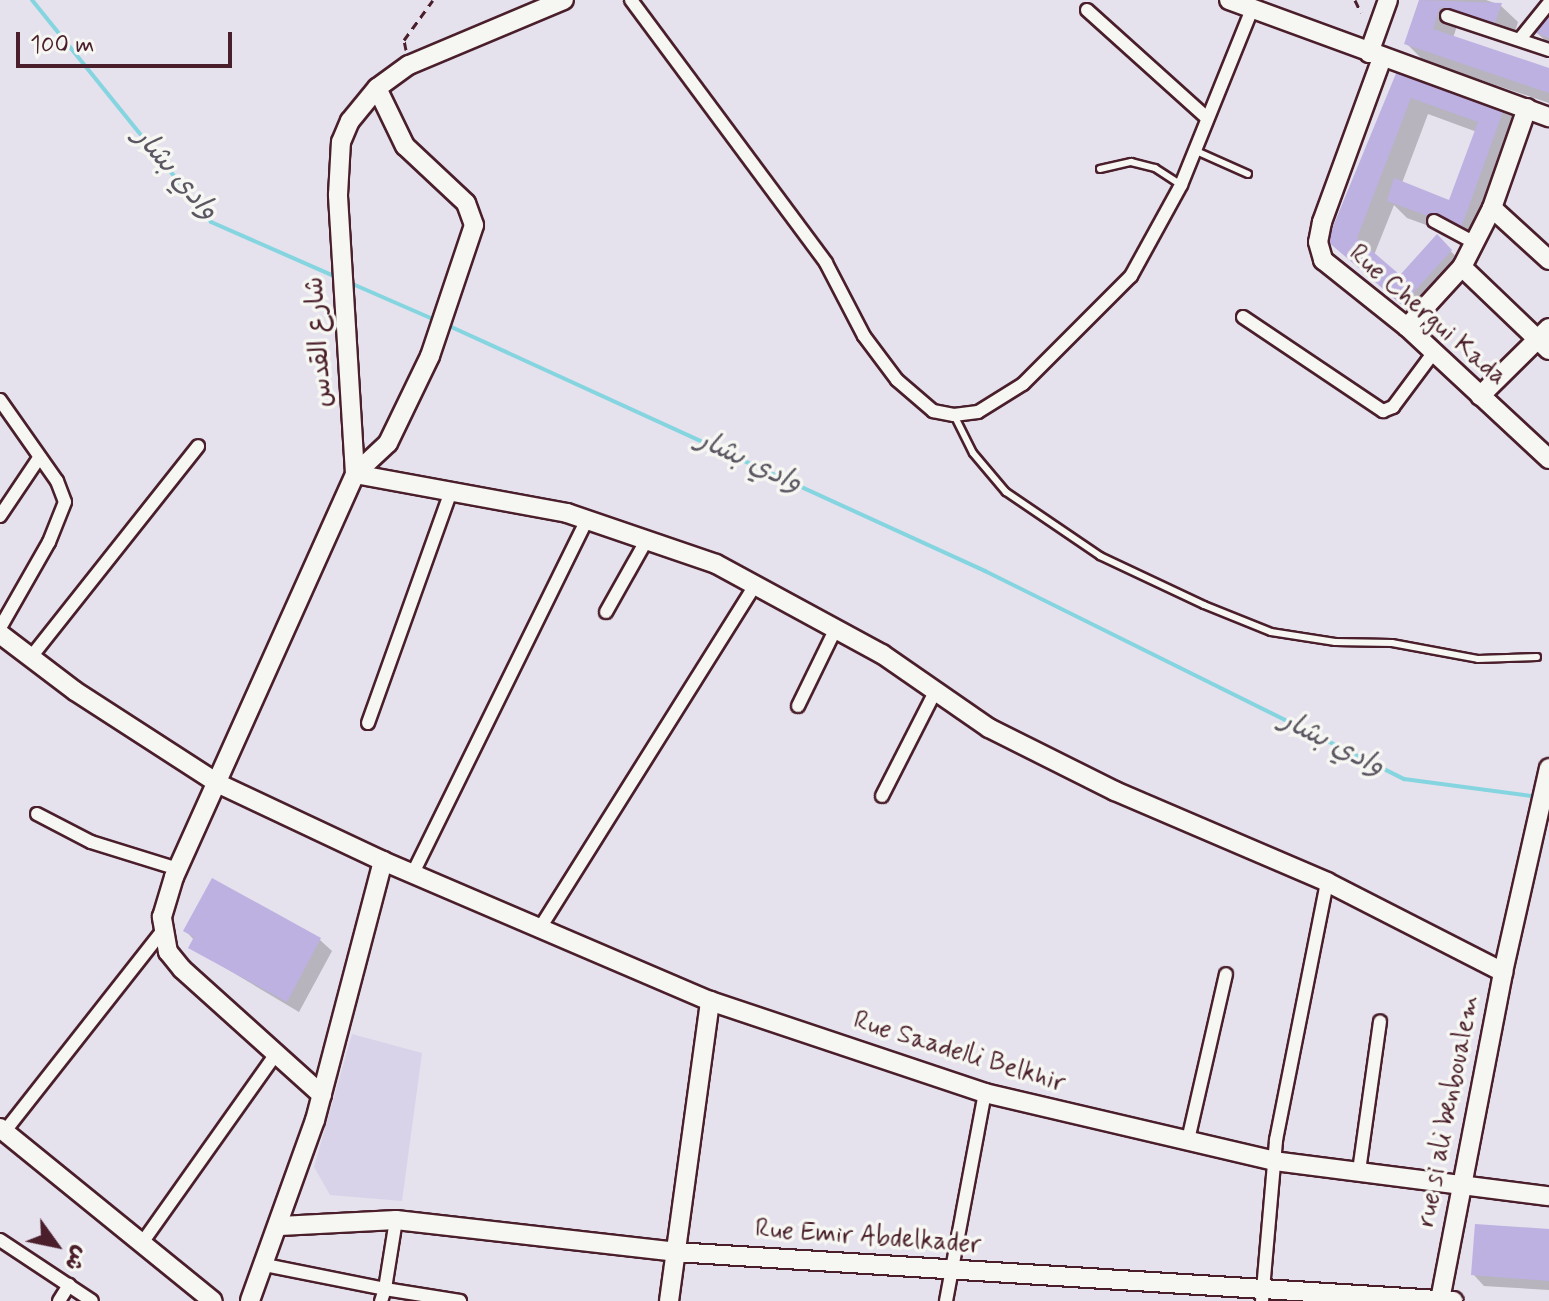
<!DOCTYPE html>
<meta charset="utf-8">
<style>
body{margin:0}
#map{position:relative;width:1549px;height:1301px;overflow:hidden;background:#e5e1ed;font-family:Mynerve,"Playpen Sans Arabic",sans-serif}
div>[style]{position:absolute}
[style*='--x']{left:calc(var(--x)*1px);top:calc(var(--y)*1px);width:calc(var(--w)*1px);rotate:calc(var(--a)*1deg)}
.built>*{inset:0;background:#d9d3ea}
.shadow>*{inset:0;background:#0003}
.stream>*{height:4px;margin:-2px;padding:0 2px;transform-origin:2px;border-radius:2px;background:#84d5df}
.building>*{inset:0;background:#bdb1e2}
.path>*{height:3px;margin-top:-1.5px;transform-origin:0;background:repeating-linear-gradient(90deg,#4a1f2b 0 8px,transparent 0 14px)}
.roads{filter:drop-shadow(2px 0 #4a1f2b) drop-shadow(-2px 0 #4a1f2b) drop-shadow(0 2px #4a1f2b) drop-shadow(0 -2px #4a1f2b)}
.lane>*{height:6px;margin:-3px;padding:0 3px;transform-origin:3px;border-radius:3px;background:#f6f6f2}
.street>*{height:12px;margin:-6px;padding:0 6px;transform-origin:6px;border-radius:6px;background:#f6f6f2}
.secondary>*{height:18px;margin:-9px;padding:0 9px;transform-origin:9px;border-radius:9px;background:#f6f6f2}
span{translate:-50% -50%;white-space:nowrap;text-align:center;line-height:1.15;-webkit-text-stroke:7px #f6f6f2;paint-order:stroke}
.street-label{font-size:26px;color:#4a1f2b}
.water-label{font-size:28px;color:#5b5661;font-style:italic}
.north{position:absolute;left:16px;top:1205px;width:80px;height:80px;-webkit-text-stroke:6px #f6f6f2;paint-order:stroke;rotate:123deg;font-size:22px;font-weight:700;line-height:32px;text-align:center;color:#4a1f2b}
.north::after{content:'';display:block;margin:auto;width:28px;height:36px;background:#4a1f2b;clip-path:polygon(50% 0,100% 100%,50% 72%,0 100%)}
.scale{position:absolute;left:16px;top:32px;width:216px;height:36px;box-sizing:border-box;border:4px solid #4a1f2b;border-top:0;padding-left:10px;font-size:24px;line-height:28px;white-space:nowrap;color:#4a1f2b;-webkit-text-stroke:6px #f6f6f2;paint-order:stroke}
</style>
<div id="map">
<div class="built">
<div style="clip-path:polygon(352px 1034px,422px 1053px,402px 1201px,330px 1195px,314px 1167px)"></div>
</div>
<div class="shadow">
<div style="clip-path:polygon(1421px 0,1486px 0,1500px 5px,1518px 22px,1512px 41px,1458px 23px,1453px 38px,1549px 70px,1549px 103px,1424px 61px,1407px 44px)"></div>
<div style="clip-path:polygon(1549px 14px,1549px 44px,1536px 32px)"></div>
<div style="clip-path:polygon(evenodd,1398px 73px,1504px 107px,1521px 125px,1478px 244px,1407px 218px,1394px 205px,1374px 255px,1400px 278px,1437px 237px,1468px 269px,1420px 321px,1329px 241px,1398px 73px,1428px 114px,1477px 132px,1450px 202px,1402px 183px,1428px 114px)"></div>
<div style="clip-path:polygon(212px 881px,320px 940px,332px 951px,299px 1012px,190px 947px,194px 940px,185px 930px)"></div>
<div style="clip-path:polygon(1549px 1231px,1549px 1290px,1484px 1286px,1473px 1274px)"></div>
</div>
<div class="stream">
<div style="--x:32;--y:0;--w:285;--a:51.1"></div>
<div style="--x:211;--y:222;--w:137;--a:23.7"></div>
<div style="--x:348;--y:282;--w:95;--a:23.6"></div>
<div style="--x:447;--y:325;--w:592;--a:24.57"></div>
<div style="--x:985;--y:571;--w:468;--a:26.4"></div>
<div style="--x:1404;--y:779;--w:136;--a:7.6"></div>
</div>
<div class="building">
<div style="clip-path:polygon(1419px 0,1502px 3px,1494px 25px,1440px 7px,1433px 29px,1549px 68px,1549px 93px,1404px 44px)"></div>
<div style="clip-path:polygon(1542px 9px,1549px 12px,1549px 38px,1534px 32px)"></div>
<div style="clip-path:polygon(1397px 71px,1505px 106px,1461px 228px,1387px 201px,1394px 178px,1449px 200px,1478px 122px,1411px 98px,1357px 238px,1400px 275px,1437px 234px,1452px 250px,1402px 305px,1327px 241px)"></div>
<div style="clip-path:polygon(212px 878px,321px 938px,287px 1002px,188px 948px,194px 937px,183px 931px)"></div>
<div style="clip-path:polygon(1475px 1224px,1549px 1229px,1549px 1281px,1471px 1275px)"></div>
</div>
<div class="path">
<div style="--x:1355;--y:0;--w:14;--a:65"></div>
<div style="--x:406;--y:50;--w:10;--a:-101"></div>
<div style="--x:404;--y:40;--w:49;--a:-54.1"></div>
</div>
<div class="roads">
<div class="lane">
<div style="--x:1194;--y:150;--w:59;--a:24"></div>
<div style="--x:1100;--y:169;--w:32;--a:-13"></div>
<div style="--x:1131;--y:162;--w:25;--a:14"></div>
<div style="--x:1155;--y:168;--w:31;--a:33"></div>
<div style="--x:954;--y:415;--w:42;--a:63.4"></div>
<div style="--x:973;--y:453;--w:51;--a:49.8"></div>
<div style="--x:1006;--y:492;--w:114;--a:34.2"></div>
<div style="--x:1100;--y:556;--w:115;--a:25.2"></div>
<div style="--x:1204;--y:605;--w:72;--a:21.9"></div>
<div style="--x:1271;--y:632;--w:65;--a:8.9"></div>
<div style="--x:1335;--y:642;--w:57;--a:1"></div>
<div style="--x:1392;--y:643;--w:87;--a:10.5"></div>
<div style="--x:1478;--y:659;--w:59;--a:-1.9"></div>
</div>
<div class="street">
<div style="--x:631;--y:0;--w:327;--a:53.4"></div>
<div style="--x:826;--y:263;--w:82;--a:62.5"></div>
<div style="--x:864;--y:336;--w:55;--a:53.1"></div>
<div style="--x:897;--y:380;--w:48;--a:40.7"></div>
<div style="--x:933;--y:411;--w:21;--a:11"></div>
<div style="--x:954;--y:415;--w:24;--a:-7"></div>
<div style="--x:978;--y:412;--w:53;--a:-31.9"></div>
<div style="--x:1023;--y:384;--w:153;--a:-45"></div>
<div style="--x:1131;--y:276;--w:104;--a:-61.2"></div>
<div style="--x:1181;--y:185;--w:190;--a:-68"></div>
<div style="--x:1087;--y:10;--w:160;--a:42"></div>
<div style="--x:1447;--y:16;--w:108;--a:18.4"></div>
<div style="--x:1520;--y:39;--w:46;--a:-51.1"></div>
<div style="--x:1434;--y:221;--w:47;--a:28.2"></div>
<div style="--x:1243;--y:317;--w:169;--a:33.9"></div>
<div style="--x:1383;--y:411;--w:11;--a:-22"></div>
<div style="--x:1393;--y:407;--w:69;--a:-53.3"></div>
<div style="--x:0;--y:400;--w:99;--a:54.9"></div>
<div style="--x:57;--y:481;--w:22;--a:69"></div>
<div style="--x:65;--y:502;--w:43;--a:111.8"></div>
<div style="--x:49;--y:542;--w:99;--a:119.7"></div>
<div style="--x:0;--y:516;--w:70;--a:-56.1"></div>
<div style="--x:606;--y:612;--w:81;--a:-60.6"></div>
<div style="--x:31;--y:657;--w:269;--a:-51.6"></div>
<div style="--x:798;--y:706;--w:87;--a:-64"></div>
<div style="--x:368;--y:723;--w:243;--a:-70.3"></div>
<div style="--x:882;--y:796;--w:114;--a:-63"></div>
<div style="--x:37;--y:814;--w:61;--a:27.4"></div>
<div style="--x:91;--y:842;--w:91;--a:17.2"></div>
<div style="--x:413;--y:873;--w:392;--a:-63.8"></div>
<div style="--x:540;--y:928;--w:405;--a:-57.9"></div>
<div style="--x:5;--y:1131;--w:252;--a:-51.8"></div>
<div style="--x:1188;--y:1140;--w:170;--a:-77.1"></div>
<div style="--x:1359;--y:1171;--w:151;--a:-82"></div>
<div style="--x:396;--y:1220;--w:70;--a:99.1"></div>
<div style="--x:385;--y:1289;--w:76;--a:9.1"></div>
<div style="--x:0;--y:1240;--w:110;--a:33.5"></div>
<div style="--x:142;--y:1243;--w:232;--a:-54.7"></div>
<div style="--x:265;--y:1265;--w:122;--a:11.3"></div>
<div style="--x:385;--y:1289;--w:13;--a:108"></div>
<div style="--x:59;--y:1301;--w:19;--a:-58"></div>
<div style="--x:946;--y:1301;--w:212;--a:-79.4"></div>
<div style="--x:1262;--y:1301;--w:162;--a:-85"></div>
<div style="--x:1276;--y:1140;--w:263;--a:-78.8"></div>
</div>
<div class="secondary">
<div style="--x:1229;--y:0;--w:341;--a:20.1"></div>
<div style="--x:1369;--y:53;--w:56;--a:-70.3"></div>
<div style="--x:1382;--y:58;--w:175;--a:110.1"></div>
<div style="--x:1322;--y:222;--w:20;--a:101"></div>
<div style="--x:1318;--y:242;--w:19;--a:74"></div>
<div style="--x:1323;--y:260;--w:107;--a:38.6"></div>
<div style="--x:1407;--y:327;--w:194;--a:42.9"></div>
<div style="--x:1492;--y:208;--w:77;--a:42.4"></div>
<div style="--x:1462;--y:267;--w:120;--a:43.7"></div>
<div style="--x:1407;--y:327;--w:81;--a:-47.5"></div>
<div style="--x:1462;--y:267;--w:66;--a:-63"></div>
<div style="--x:1492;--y:208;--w:106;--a:-70.7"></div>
<div style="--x:1480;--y:396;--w:97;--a:-44.6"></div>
<div style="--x:355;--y:474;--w:216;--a:10.4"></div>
<div style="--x:567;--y:513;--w:157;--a:18.9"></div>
<div style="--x:716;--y:564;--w:189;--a:28.5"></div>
<div style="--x:882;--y:654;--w:130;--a:34.7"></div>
<div style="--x:989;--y:728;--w:141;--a:26.6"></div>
<div style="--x:1115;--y:791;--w:231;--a:23.2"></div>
<div style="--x:1327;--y:882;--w:198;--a:27.1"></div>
<div style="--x:355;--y:474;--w:45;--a:-43.2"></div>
<div style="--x:388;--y:443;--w:97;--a:-64.2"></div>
<div style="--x:430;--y:356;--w:138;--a:-71.4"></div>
<div style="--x:474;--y:225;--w:23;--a:-110"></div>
<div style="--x:466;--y:203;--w:83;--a:-136.9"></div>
<div style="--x:405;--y:146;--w:64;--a:-115.8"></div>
<div style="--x:0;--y:634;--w:94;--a:37.2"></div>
<div style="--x:75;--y:691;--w:169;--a:32.9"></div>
<div style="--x:217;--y:783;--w:183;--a:25.2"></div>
<div style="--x:383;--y:861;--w:268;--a:104.7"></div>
<div style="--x:315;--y:1120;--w:192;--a:109.8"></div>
<div style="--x:383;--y:861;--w:356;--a:23.2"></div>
<div style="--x:710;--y:1001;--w:290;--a:18.5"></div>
<div style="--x:985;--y:1093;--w:297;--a:13.2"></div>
<div style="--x:1274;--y:1161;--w:277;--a:7.3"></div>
<div style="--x:322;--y:1095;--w:188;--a:-138"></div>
<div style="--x:182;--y:969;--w:22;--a:-129"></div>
<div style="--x:168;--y:952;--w:36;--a:-100"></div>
<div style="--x:162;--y:917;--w:42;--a:-73.3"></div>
<div style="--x:174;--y:877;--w:442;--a:-65.8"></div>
<div style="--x:355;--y:474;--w:280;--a:-93.5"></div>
<div style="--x:338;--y:195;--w:53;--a:-86.8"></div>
<div style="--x:341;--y:142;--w:23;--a:-67"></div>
<div style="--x:350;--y:121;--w:43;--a:-50.7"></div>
<div style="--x:377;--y:88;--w:39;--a:-36"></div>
<div style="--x:409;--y:65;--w:168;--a:-22.8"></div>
<div style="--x:0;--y:1128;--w:274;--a:39.1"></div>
<div style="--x:280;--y:1226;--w:116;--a:-3"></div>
<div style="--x:396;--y:1220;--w:281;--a:6.5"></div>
<div style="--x:675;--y:1252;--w:780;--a:3.6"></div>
<div style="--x:1440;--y:1300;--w:334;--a:-79.1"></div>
<div style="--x:1503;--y:972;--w:209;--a:-77.3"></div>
<div style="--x:669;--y:1301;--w:303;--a:-82.2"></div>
</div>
</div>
<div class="street-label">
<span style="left:1427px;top:316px;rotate:41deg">Rue Chergui Kada</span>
<span style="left:320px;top:342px;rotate:-94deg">شارع القدس</span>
<span style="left:959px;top:1053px;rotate:17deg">Rue Saadelli Belkhir</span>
<span style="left:1449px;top:1111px;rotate:-79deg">rue si ali benboualem</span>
<span style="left:868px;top:1238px;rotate:4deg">Rue Emir Abdelkader</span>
</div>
<div class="water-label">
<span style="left:175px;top:174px;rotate:49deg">وادي بشار</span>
<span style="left:749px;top:462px;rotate:25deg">وادي بشار</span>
<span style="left:1332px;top:744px;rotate:27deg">وادي بشار</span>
</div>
<div class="north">ش</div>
<div class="scale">100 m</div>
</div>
